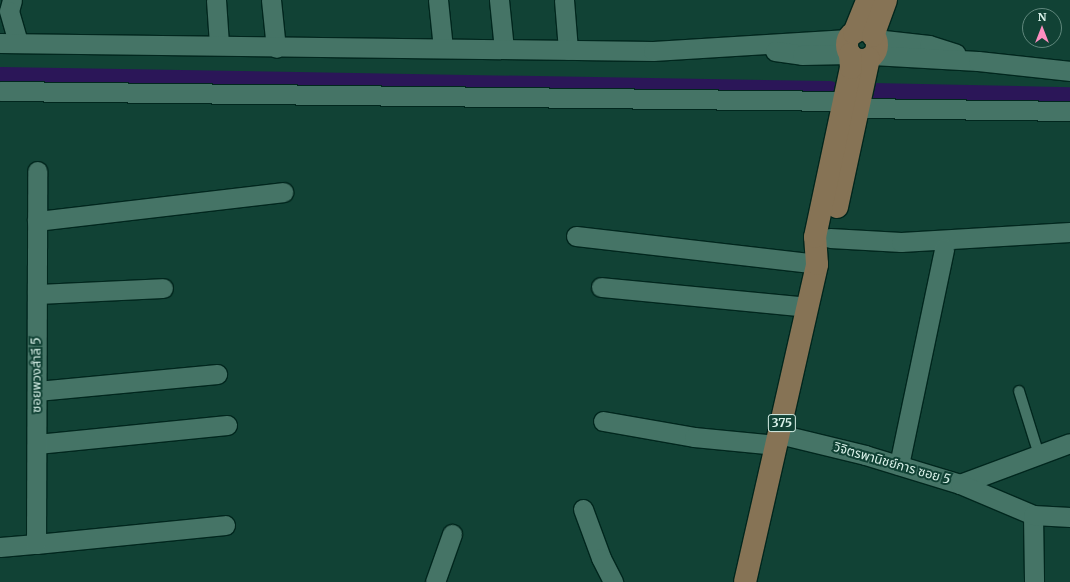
<!DOCTYPE html>
<meta charset="utf-8">
<style>
body{margin:0}
#map{position:relative;width:1070px;height:582px;overflow:hidden;background:#114235;font-family:Merriweather,"Noto Sans Thai",serif}
div>[style]{position:absolute}
[style*='--x']{left:calc(var(--x)*1px);top:calc(var(--y)*1px);width:calc(var(--w)*1px);rotate:calc(var(--a)*1deg)}
.canal>*{height:17px;margin:-8.5px;padding:0 8.5px;transform-origin:8.5px;border-radius:8.5px;background:#2b1658}
.roads{filter:drop-shadow(1px 0 #01271e) drop-shadow(-1px 0 #01271e) drop-shadow(0 1px #01271e) drop-shadow(0 -1px #01271e)}
.service>*{height:10px;margin:-5px;padding:0 5px;transform-origin:5px;border-radius:5px;background:#457466}
.minor>*{height:19px;margin:-9.5px;padding:0 9.5px;transform-origin:9.5px;border-radius:9.5px;background:#457466}
.primary>*{height:22px;margin:-11px;padding:0 11px;transform-origin:11px;border-radius:11px;background:#867355}
.primary>.ring{margin:-11px;padding:0;box-sizing:content-box;background:none;border:22px solid #867355;border-radius:50%}
span{translate:-50% -50%;white-space:nowrap;text-align:center;line-height:1.15;-webkit-text-stroke:4px #114235;paint-order:stroke}
.shield-label span{padding:1px 3px;background:#114235;border:1px solid;border-radius:3px;-webkit-text-stroke-width:0}
.shield-label{font-size:12px;color:#daf2ea;font-weight:700}
.street-label{font-size:13px;color:#daf2ea}
.north{position:absolute;left:1022px;top:8px;width:40px;height:40px;box-sizing:border-box;background:#114235;border:1px solid #61887d;border-radius:50%;rotate:0deg;font-size:11px;font-weight:700;line-height:16px;text-align:center;color:#daf2ea}
.north::after{content:'';display:block;margin:auto;width:14px;height:18px;background:#fd8ec0;clip-path:polygon(50% 0,100% 100%,50% 72%,0 100%)}
</style>
<div id="map">
<div class="canal">
<div style="--x:0;--y:75;--w:830;--a:0.97"></div>
<div style="--x:872;--y:91;--w:198;--a:1.2"></div>
</div>
<div class="roads">
<div class="service">
<div style="--x:1019;--y:391;--w:67;--a:72.6"></div>
</div>
<div class="minor">
<div style="--x:12;--y:0;--w:11;--a:105"></div>
<div style="--x:9;--y:11;--w:33;--a:74"></div>
<div style="--x:216;--y:0;--w:44;--a:86.1"></div>
<div style="--x:271;--y:0;--w:48;--a:84.1"></div>
<div style="--x:438;--y:0;--w:48;--a:84.1"></div>
<div style="--x:499;--y:0;--w:49;--a:84.2"></div>
<div style="--x:564;--y:0;--w:50;--a:85.4"></div>
<div style="--x:875;--y:39;--w:54;--a:6.3"></div>
<div style="--x:929;--y:45;--w:28;--a:18"></div>
<div style="--x:0;--y:43;--w:653;--a:0.7"></div>
<div style="--x:653;--y:51;--w:195;--a:-3.5"></div>
<div style="--x:775;--y:51;--w:27;--a:8"></div>
<div style="--x:802;--y:55;--w:48;--a:-1.2"></div>
<div style="--x:872;--y:55;--w:106;--a:3.2"></div>
<div style="--x:978;--y:61;--w:93;--a:6.2"></div>
<div style="--x:0;--y:91;--w:843;--a:0.68"></div>
<div style="--x:858;--y:108;--w:212;--a:0.8"></div>
<div style="--x:37;--y:221;--w:248;--a:-6.7"></div>
<div style="--x:576;--y:236;--w:243;--a:6.6"></div>
<div style="--x:830;--y:238;--w:71;--a:3.2"></div>
<div style="--x:901;--y:242;--w:169;--a:-3.4"></div>
<div style="--x:601;--y:287;--w:207;--a:5.5"></div>
<div style="--x:37;--y:294;--w:126;--a:-2.7"></div>
<div style="--x:37;--y:391;--w:181;--a:-5.4"></div>
<div style="--x:603;--y:421;--w:92;--a:10"></div>
<div style="--x:694;--y:437;--w:83;--a:5.5"></div>
<div style="--x:779;--y:434;--w:89;--a:13.7"></div>
<div style="--x:865;--y:455;--w:99;--a:17"></div>
<div style="--x:960;--y:484;--w:117;--a:-20.4"></div>
<div style="--x:37;--y:444;--w:191;--a:-5.7"></div>
<div style="--x:899;--y:465;--w:221;--a:-78.2"></div>
<div style="--x:960;--y:484;--w:79;--a:23"></div>
<div style="--x:1033;--y:515;--w:67;--a:89.1"></div>
<div style="--x:583;--y:509;--w:52;--a:69.8"></div>
<div style="--x:601;--y:558;--w:27;--a:63"></div>
<div style="--x:1033;--y:515;--w:37;--a:3"></div>
<div style="--x:36;--y:544;--w:190;--a:-5.7"></div>
<div style="--x:0;--y:547;--w:36;--a:-5"></div>
<div style="--x:36;--y:544;--w:373;--a:-89.8"></div>
<div style="--x:435;--y:582;--w:51;--a:-70.5"></div>
</div>
<div class="primary">
<div class="ring" style="left:847px;top:30px;width:8px;height:8px"></div>
<div style="--x:854;--y:33;--w:35;--a:-68"></div>
<div style="--x:873;--y:36;--w:38;--a:-70"></div>
<div style="--x:837;--y:207;--w:152;--a:-77.9"></div>
<div style="--x:745;--y:582;--w:326;--a:-77.2"></div>
<div style="--x:817;--y:264;--w:27;--a:-94"></div>
<div style="--x:815;--y:237;--w:173;--a:-78"></div>
<div style="--x:851;--y:68;--w:14;--a:-94"></div>
</div>
</div>
<div class="shield-label">
<span style="left:782px;top:423px">375</span>
</div>
<div class="street-label">
<span style="left:37px;top:375px;rotate:-90deg">ซอยพวงสำลี 5</span>
<span style="left:892px;top:464px;rotate:16deg">วิจิตรพานิชย์การ ซอย 5</span>
</div>
<div class="north">N</div>
</div>
